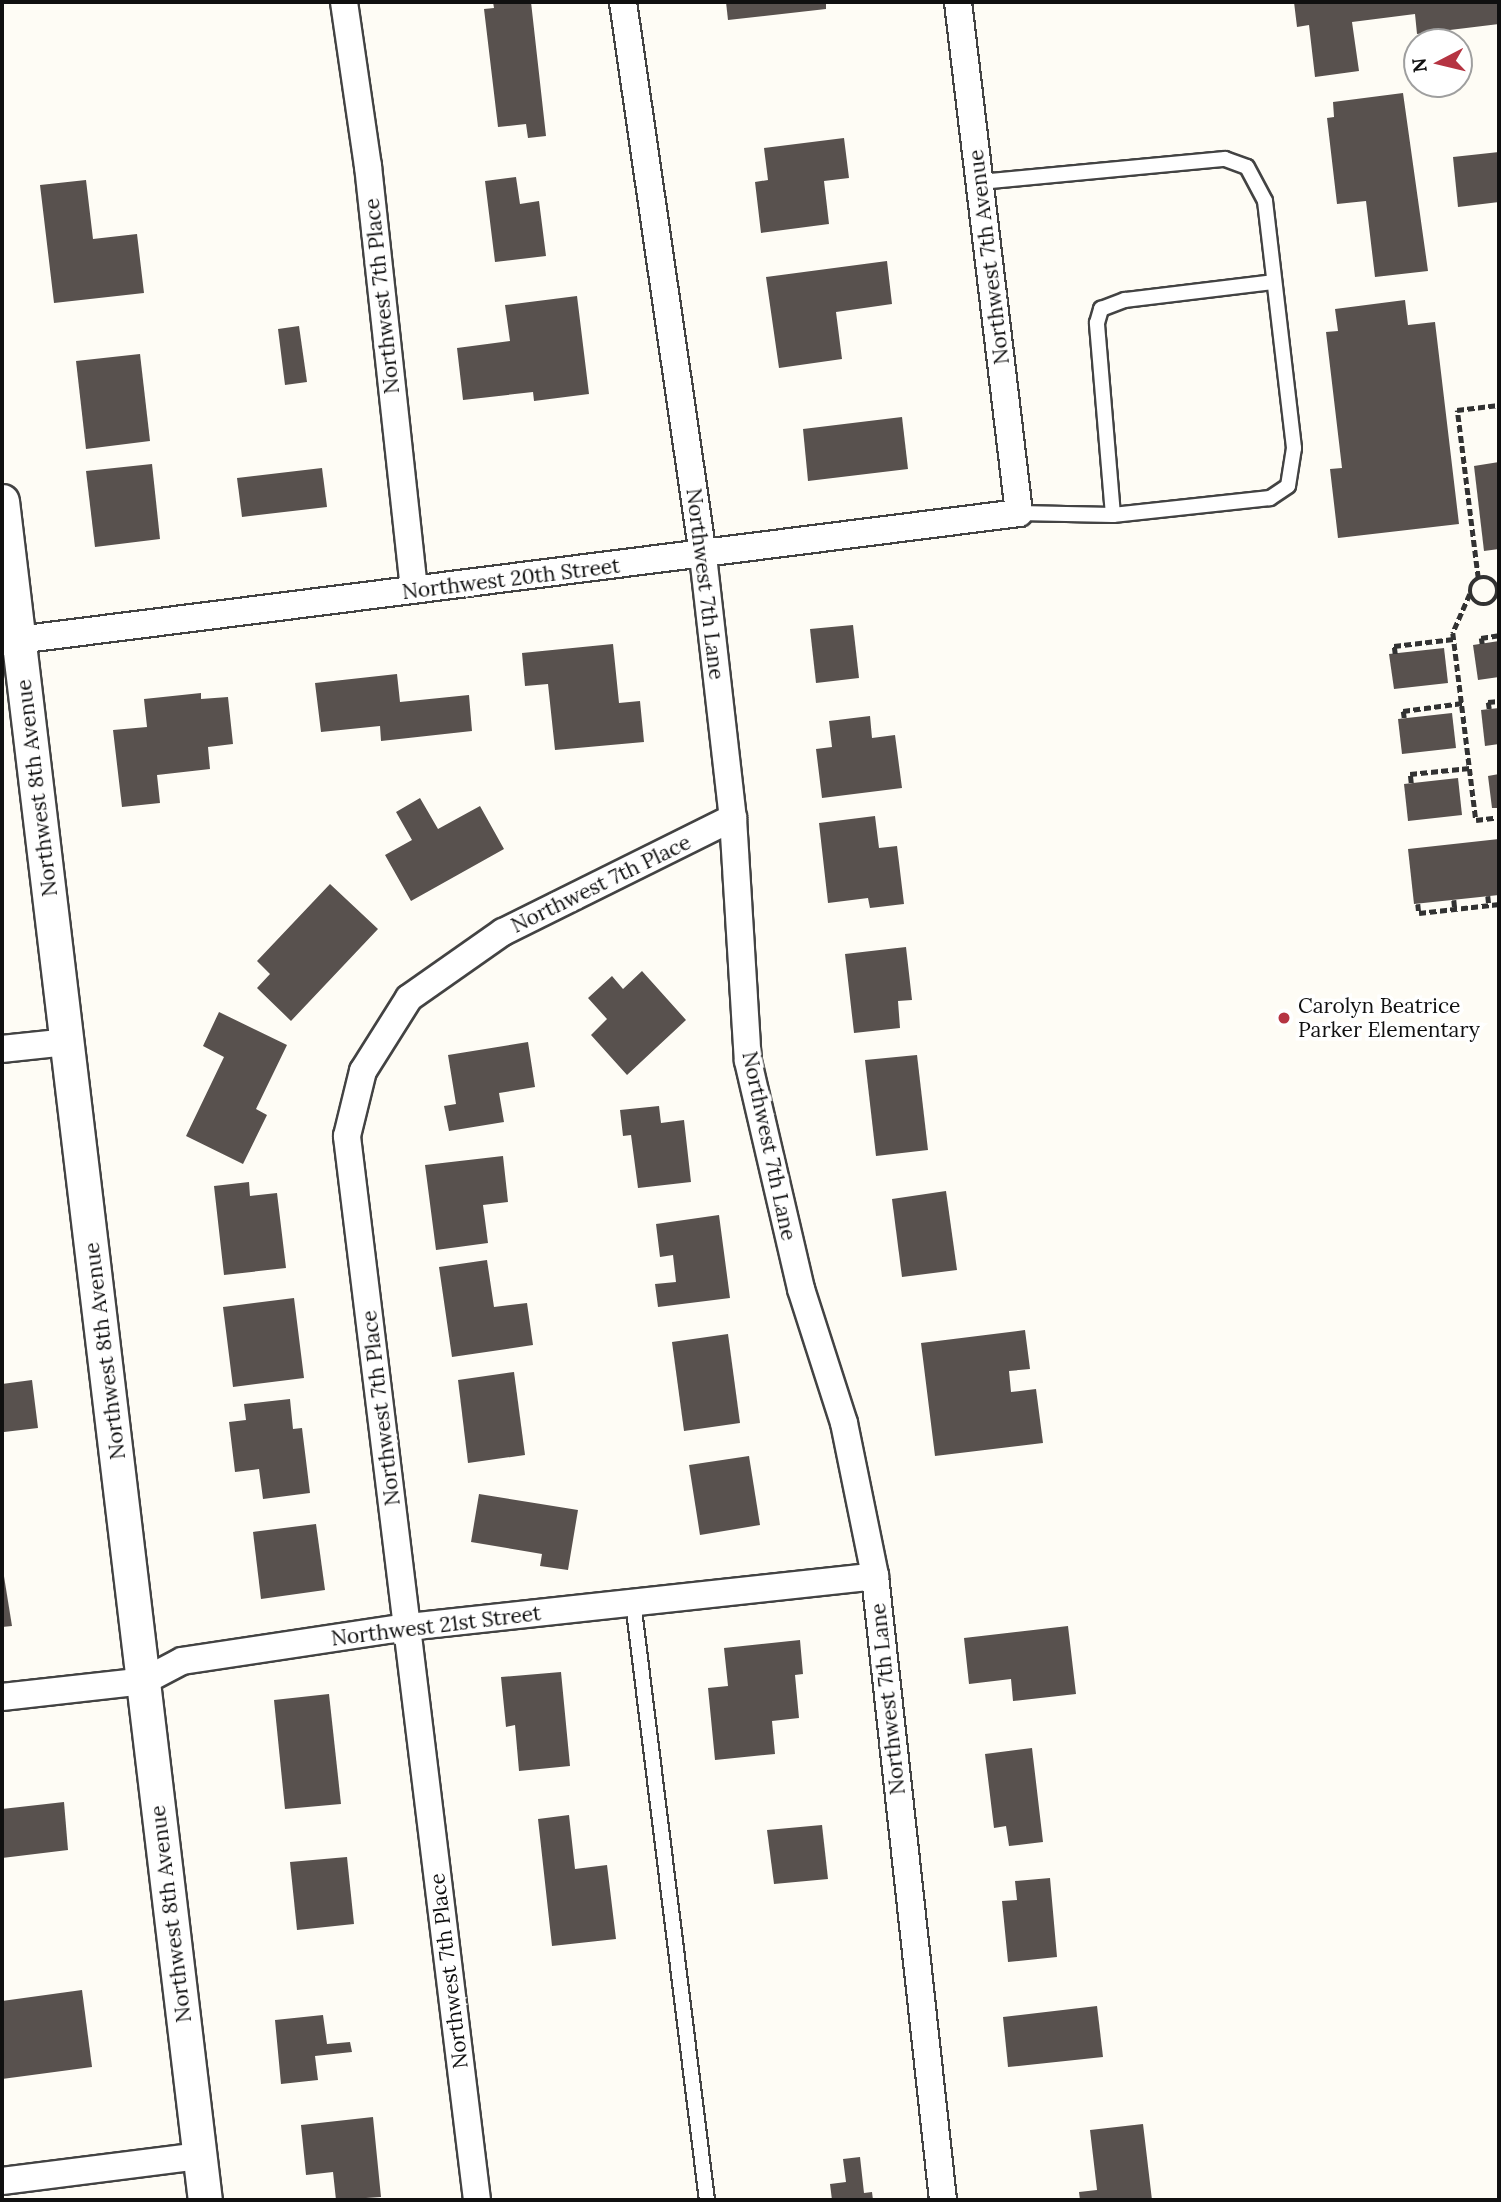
<!DOCTYPE html>
<style>
body{margin:0}
#map{position:relative;width:1501px;height:2202px;overflow:hidden;background:#fefcf5;font-family:Lora,serif}
div>[style]{position:absolute}
[style*='--x']{left:calc(var(--x)*1px);top:calc(var(--y)*1px);width:calc(var(--w)*1px);rotate:calc(var(--a)*1deg)}
.building>*{inset:0;background:#58514e}
.path>*{height:4.5px;margin-top:-2.25px;transform-origin:0;background:repeating-linear-gradient(90deg,#323232 0 7px,transparent 0 10.5px)}
.path>.ring{margin:-2.25px;padding:0;box-sizing:content-box;background:none;border:4.5px solid #323232;border-radius:50%}
.roads{filter:drop-shadow(2px 0 #434343) drop-shadow(-2px 0 #434343) drop-shadow(0 2px #434343) drop-shadow(0 -2px #434343)}
.service>*{height:14px;margin:-7px;padding:0 7px;transform-origin:7px;border-radius:7px;background:#fff}
.minor>*{height:26px;margin:-13px;padding:0 13px;transform-origin:13px;border-radius:13px;background:#fff}
.tertiary>*{height:33px;margin:-16.5px;padding:0 16.5px;transform-origin:16.5px;border-radius:16.5px;background:#fff}
.dots>*{width:19px;height:19px;translate:-50% -50%;box-sizing:border-box;border:4px solid #fff;border-radius:50%}
span{translate:-50% -50%;white-space:nowrap;text-align:center;line-height:1.15;-webkit-text-stroke:7px #fff;paint-order:stroke}
.street-label{font-size:21px;color:#101010}
.poi-label{font-size:21px;color:#101010}
.left{translate:0 -50%;text-align:left}
.frame{position:absolute;inset:0;border:4px solid #101010;pointer-events:none}
.north{position:absolute;left:1403px;top:28px;width:70px;height:70px;box-sizing:border-box;background:#fff;border:2px solid #9f9f9f;border-radius:50%;rotate:263deg;font-size:19px;font-weight:700;line-height:28px;text-align:center;color:#101010}
.north::after{content:'';display:block;margin:auto;width:24px;height:32px;background:#b53442;clip-path:polygon(50% 0,100% 100%,50% 72%,0 100%)}
</style>
<div id="map">
<div class="building">
<div style="clip-path:polygon(493px 2px,531px 2px,546px 136px,528px 138px,526px 124px,498px 127px,484px 9px,494px 8px)"></div>
<div style="clip-path:polygon(726px 2px,826px 2px,826px 9px,728px 20px)"></div>
<div style="clip-path:polygon(1294px 2px,1499px 2px,1499px 24px,1417px 34px,1415px 14px,1352px 22px,1359px 71px,1315px 77px,1309px 25px,1297px 27px)"></div>
<div style="clip-path:polygon(1403px 93px,1428px 271px,1375px 277px,1366px 201px,1337px 204px,1327px 118px,1334px 117px,1333px 102px)"></div>
<div style="clip-path:polygon(844px 138px,849px 178px,824px 181px,829px 224px,761px 233px,755px 182px,768px 180px,764px 148px)"></div>
<div style="clip-path:polygon(1499px 152px,1499px 202px,1458px 207px,1453px 157px)"></div>
<div style="clip-path:polygon(516px 177px,520px 204px,539px 201px,546px 256px,495px 262px,485px 181px)"></div>
<div style="clip-path:polygon(86px 180px,93px 239px,137px 234px,144px 293px,54px 303px,40px 185px)"></div>
<div style="clip-path:polygon(887px 261px,892px 304px,836px 312px,842px 359px,779px 368px,766px 277px)"></div>
<div style="clip-path:polygon(577px 296px,589px 394px,534px 401px,533px 392px,463px 400px,457px 348px,510px 341px,505px 305px)"></div>
<div style="clip-path:polygon(1405px 300px,1408px 325px,1435px 322px,1459px 524px,1338px 538px,1330px 469px,1342px 468px,1326px 332px,1338px 331px,1335px 309px)"></div>
<div style="clip-path:polygon(299px 326px,307px 382px,285px 385px,278px 329px)"></div>
<div style="clip-path:polygon(140px 354px,150px 441px,86px 449px,76px 361px)"></div>
<div style="clip-path:polygon(902px 417px,908px 469px,808px 481px,803px 429px)"></div>
<div style="clip-path:polygon(1499px 462px,1499px 549px,1484px 551px,1474px 466px)"></div>
<div style="clip-path:polygon(152px 464px,160px 539px,95px 547px,86px 471px)"></div>
<div style="clip-path:polygon(322px 468px,327px 507px,242px 517px,237px 478px)"></div>
<div style="clip-path:polygon(853px 625px,859px 678px,816px 683px,810px 629px)"></div>
<div style="clip-path:polygon(1499px 641px,1499px 677px,1478px 680px,1473px 645px)"></div>
<div style="clip-path:polygon(613px 644px,619px 703px,640px 701px,644px 742px,555px 750px,548px 684px,525px 686px,522px 653px)"></div>
<div style="clip-path:polygon(1444px 648px,1448px 683px,1394px 689px,1389px 654px)"></div>
<div style="clip-path:polygon(397px 674px,400px 702px,469px 695px,472px 731px,381px 741px,380px 726px,321px 732px,315px 683px)"></div>
<div style="clip-path:polygon(201px 693px,201px 699px,228px 697px,233px 744px,208px 747px,210px 769px,157px 775px,160px 803px,122px 807px,113px 730px,147px 727px,144px 699px)"></div>
<div style="clip-path:polygon(1499px 708px,1499px 744px,1485px 746px,1481px 710px)"></div>
<div style="clip-path:polygon(1452px 713px,1456px 748px,1402px 754px,1398px 719px)"></div>
<div style="clip-path:polygon(870px 716px,872px 738px,895px 735px,902px 788px,822px 798px,816px 749px,832px 747px,829px 721px)"></div>
<div style="clip-path:polygon(1499px 774px,1499px 808px,1492px 808px,1488px 776px)"></div>
<div style="clip-path:polygon(1458px 778px,1462px 815px,1408px 821px,1404px 784px)"></div>
<div style="clip-path:polygon(420px 798px,438px 829px,480px 806px,504px 849px,411px 901px,385px 855px,412px 840px,396px 812px)"></div>
<div style="clip-path:polygon(875px 816px,879px 848px,897px 846px,904px 904px,870px 908px,868px 898px,828px 903px,819px 823px)"></div>
<div style="clip-path:polygon(1499px 839px,1499px 895px,1414px 904px,1408px 849px)"></div>
<div style="clip-path:polygon(330px 884px,378px 929px,291px 1021px,257px 988px,270px 974px,257px 961px)"></div>
<div style="clip-path:polygon(906px 947px,912px 1000px,898px 1001px,900px 1028px,854px 1033px,845px 954px)"></div>
<div style="clip-path:polygon(642px 971px,686px 1020px,627px 1075px,591px 1035px,607px 1019px,588px 998px,612px 976px,623px 989px)"></div>
<div style="clip-path:polygon(219px 1012px,287px 1045px,256px 1109px,267px 1115px,243px 1164px,186px 1136px,224px 1057px,203px 1046px)"></div>
<div style="clip-path:polygon(528px 1042px,535px 1087px,499px 1093px,504px 1122px,449px 1131px,444px 1106px,456px 1104px,448px 1055px)"></div>
<div style="clip-path:polygon(917px 1055px,928px 1150px,876px 1156px,865px 1060px)"></div>
<div style="clip-path:polygon(659px 1106px,661px 1123px,684px 1120px,691px 1182px,638px 1188px,631px 1135px,623px 1136px,620px 1110px)"></div>
<div style="clip-path:polygon(503px 1156px,508px 1202px,483px 1205px,488px 1243px,436px 1250px,425px 1165px)"></div>
<div style="clip-path:polygon(249px 1182px,250px 1196px,277px 1193px,286px 1268px,224px 1275px,214px 1186px)"></div>
<div style="clip-path:polygon(946px 1191px,957px 1270px,902px 1277px,892px 1199px)"></div>
<div style="clip-path:polygon(719px 1215px,730px 1298px,658px 1307px,655px 1284px,676px 1282px,673px 1255px,660px 1257px,656px 1224px)"></div>
<div style="clip-path:polygon(487px 1260px,494px 1307px,527px 1303px,533px 1345px,452px 1357px,439px 1267px)"></div>
<div style="clip-path:polygon(294px 1298px,304px 1378px,233px 1387px,223px 1307px)"></div>
<div style="clip-path:polygon(1025px 1330px,1030px 1369px,1009px 1371px,1011px 1392px,1036px 1389px,1043px 1443px,935px 1456px,921px 1343px)"></div>
<div style="clip-path:polygon(728px 1334px,740px 1423px,684px 1431px,672px 1342px)"></div>
<div style="clip-path:polygon(514px 1372px,525px 1455px,468px 1463px,458px 1380px)"></div>
<div style="clip-path:polygon(32px 1380px,38px 1428px,4px 1432px,2px 1384px)"></div>
<div style="clip-path:polygon(290px 1399px,293px 1429px,302px 1428px,310px 1493px,263px 1499px,259px 1469px,235px 1472px,229px 1422px,246px 1420px,244px 1404px)"></div>
<div style="clip-path:polygon(749px 1456px,760px 1525px,700px 1535px,689px 1465px)"></div>
<div style="clip-path:polygon(479px 1494px,578px 1510px,568px 1570px,540px 1566px,542px 1554px,471px 1542px)"></div>
<div style="clip-path:polygon(316px 1524px,325px 1590px,261px 1599px,253px 1532px)"></div>
<div style="clip-path:polygon(2px 1564px,12px 1626px,2px 1627px)"></div>
<div style="clip-path:polygon(1068px 1626px,1076px 1694px,1013px 1701px,1011px 1679px,969px 1684px,964px 1638px)"></div>
<div style="clip-path:polygon(800px 1640px,803px 1674px,795px 1675px,799px 1718px,772px 1721px,775px 1754px,715px 1760px,708px 1688px,728px 1686px,724px 1648px)"></div>
<div style="clip-path:polygon(561px 1672px,570px 1766px,519px 1771px,515px 1725px,506px 1727px,501px 1677px)"></div>
<div style="clip-path:polygon(329px 1694px,341px 1804px,285px 1809px,274px 1700px)"></div>
<div style="clip-path:polygon(1032px 1748px,1043px 1842px,1009px 1846px,1006px 1826px,994px 1828px,985px 1754px)"></div>
<div style="clip-path:polygon(64px 1802px,68px 1850px,2px 1858px,2px 1809px)"></div>
<div style="clip-path:polygon(569px 1815px,575px 1869px,607px 1865px,616px 1939px,552px 1946px,538px 1819px)"></div>
<div style="clip-path:polygon(822px 1825px,828px 1879px,774px 1884px,767px 1830px)"></div>
<div style="clip-path:polygon(347px 1857px,354px 1924px,297px 1930px,290px 1862px)"></div>
<div style="clip-path:polygon(1050px 1878px,1057px 1957px,1008px 1962px,1002px 1901px,1017px 1900px,1015px 1881px)"></div>
<div style="clip-path:polygon(82px 1990px,92px 2067px,2px 2079px,2px 2001px)"></div>
<div style="clip-path:polygon(1097px 2006px,1103px 2057px,1008px 2067px,1003px 2017px)"></div>
<div style="clip-path:polygon(323px 2015px,327px 2044px,350px 2042px,352px 2052px,315px 2056px,318px 2080px,281px 2084px,275px 2020px)"></div>
<div style="clip-path:polygon(373px 2117px,381px 2197px,336px 2200px,333px 2172px,306px 2175px,301px 2125px)"></div>
<div style="clip-path:polygon(1143px 2124px,1152px 2200px,1080px 2200px,1079px 2192px,1097px 2190px,1090px 2130px)"></div>
<div style="clip-path:polygon(860px 2157px,864px 2193px,872px 2192px,873px 2200px,832px 2200px,830px 2184px,846px 2182px,843px 2159px)"></div>
</div>
<div class="path">
<div class="ring" style="left:1470px;top:577px;width:23.5px;height:23.5px"></div>
<div style="--x:1478;--y:578;--w:169;--a:-97.1"></div>
<div style="--x:1457;--y:410;--w:42;--a:-6.8"></div>
<div style="--x:1470;--y:594;--w:43;--a:113.6"></div>
<div style="--x:1453;--y:633;--w:188;--a:83"></div>
<div style="--x:1476;--y:820;--w:23;--a:-7"></div>
<div style="--x:1482;--y:644;--w:6;--a:-99"></div>
<div style="--x:1481;--y:638;--w:18;--a:-9"></div>
<div style="--x:1395;--y:654;--w:8;--a:-97"></div>
<div style="--x:1394;--y:646;--w:60;--a:-6.7"></div>
<div style="--x:1489;--y:709;--w:7;--a:-98"></div>
<div style="--x:1488;--y:702;--w:11;--a:-5"></div>
<div style="--x:1404;--y:718;--w:7;--a:-98"></div>
<div style="--x:1403;--y:711;--w:60;--a:-7.7"></div>
<div style="--x:1411;--y:783;--w:9;--a:-96"></div>
<div style="--x:1410;--y:774;--w:60;--a:-5.7"></div>
<div style="--x:1488;--y:896;--w:9;--a:84"></div>
<div style="--x:1454;--y:900;--w:9;--a:84"></div>
<div style="--x:1418;--y:904;--w:9;--a:84"></div>
<div style="--x:1419;--y:913;--w:81;--a:-6.4"></div>
</div>
<div class="roads">
<div class="service">
<div style="--x:980;--y:182;--w:246;--a:-5.4"></div>
<div style="--x:1225;--y:159;--w:23;--a:20"></div>
<div style="--x:1247;--y:167;--w:38;--a:62"></div>
<div style="--x:1265;--y:201;--w:249;--a:83.3"></div>
<div style="--x:1294;--y:448;--w:38;--a:99"></div>
<div style="--x:1288;--y:486;--w:22;--a:146"></div>
<div style="--x:1270;--y:498;--w:158;--a:173.8"></div>
<div style="--x:1113;--y:515;--w:94;--a:-178.8"></div>
<div style="--x:1113;--y:515;--w:193;--a:-94.8"></div>
<div style="--x:1097;--y:323;--w:15;--a:-74"></div>
<div style="--x:1101;--y:309;--w:26;--a:-21"></div>
<div style="--x:1125;--y:300;--w:150;--a:-6.9"></div>
<div style="--x:633;--y:1602;--w:603;--a:82.95"></div>
</div>
<div class="minor">
<div style="--x:344;--y:2;--w:166;--a:81.7"></div>
<div style="--x:368;--y:166;--w:426;--a:83.8"></div>
<div style="--x:623;--y:2;--w:560;--a:81.78"></div>
<div style="--x:703;--y:556;--w:264;--a:83.5"></div>
<div style="--x:733;--y:818;--w:243;--a:86.5"></div>
<div style="--x:748;--y:1061;--w:234;--a:76.9"></div>
<div style="--x:801;--y:1289;--w:141;--a:72.2"></div>
<div style="--x:844;--y:1423;--w:156;--a:78.5"></div>
<div style="--x:875;--y:1576;--w:628;--a:83.78"></div>
<div style="--x:2;--y:642;--w:1025;--a:-7.23"></div>
<div style="--x:1019;--y:513;--w:515;--a:-96.81"></div>
<div style="--x:2;--y:1049;--w:66;--a:-6.1"></div>
<div style="--x:2;--y:1697;--w:143;--a:-6.4"></div>
<div style="--x:144;--y:1681;--w:43;--a:-27.8"></div>
<div style="--x:182;--y:1661;--w:229;--a:-8.6"></div>
<div style="--x:408;--y:1627;--w:470;--a:-6.2"></div>
<div style="--x:2;--y:2181;--w:200;--a:-7.2"></div>
<div style="--x:477;--y:2200;--w:1072;--a:-96.97"></div>
<div style="--x:347;--y:1136;--w:67;--a:-76.2"></div>
<div style="--x:363;--y:1071;--w:86;--a:-57.8"></div>
<div style="--x:409;--y:998;--w:115;--a:-35.1"></div>
<div style="--x:503;--y:932;--w:257;--a:-26.4"></div>
</div>
<div class="tertiary">
<div style="--x:2;--y:501;--w:1711;--a:83.19"></div>
</div>
</div>
<div class="dots">
<div style="left:1284px;top:1018px;background:#b53442"></div>
</div>
<div class="street-label">
<span style="left:989px;top:257px;rotate:-97deg">Northwest 7th Avenue</span>
<span style="left:382px;top:296px;rotate:-96deg">Northwest 7th Place</span>
<span style="left:511px;top:579px;rotate:-7deg">Northwest 20th Street</span>
<span style="left:705px;top:584px;rotate:83deg">Northwest 7th Lane</span>
<span style="left:37px;top:788px;rotate:-97deg">Northwest 8th Avenue</span>
<span style="left:601px;top:884px;rotate:-26deg">Northwest 7th Place</span>
<span style="left:769px;top:1146px;rotate:78deg">Northwest 7th Lane</span>
<span style="left:105px;top:1351px;rotate:-97deg">Northwest 8th Avenue</span>
<span style="left:381px;top:1408px;rotate:-97deg">Northwest 7th Place</span>
<span style="left:436px;top:1626px;rotate:-7deg">Northwest 21st Street</span>
<span style="left:888px;top:1699px;rotate:-96deg">Northwest 7th Lane</span>
<span style="left:171px;top:1914px;rotate:-97deg">Northwest 8th Avenue</span>
<span style="left:449px;top:1971px;rotate:-97deg">Northwest 7th Place</span>
</div>
<div class="poi-label">
<span class="left" style="left:1298px;top:1018px">Carolyn Beatrice<br>Parker Elementary</span>
</div>
<div class="frame"></div>
<div class="north">N</div>
</div>
